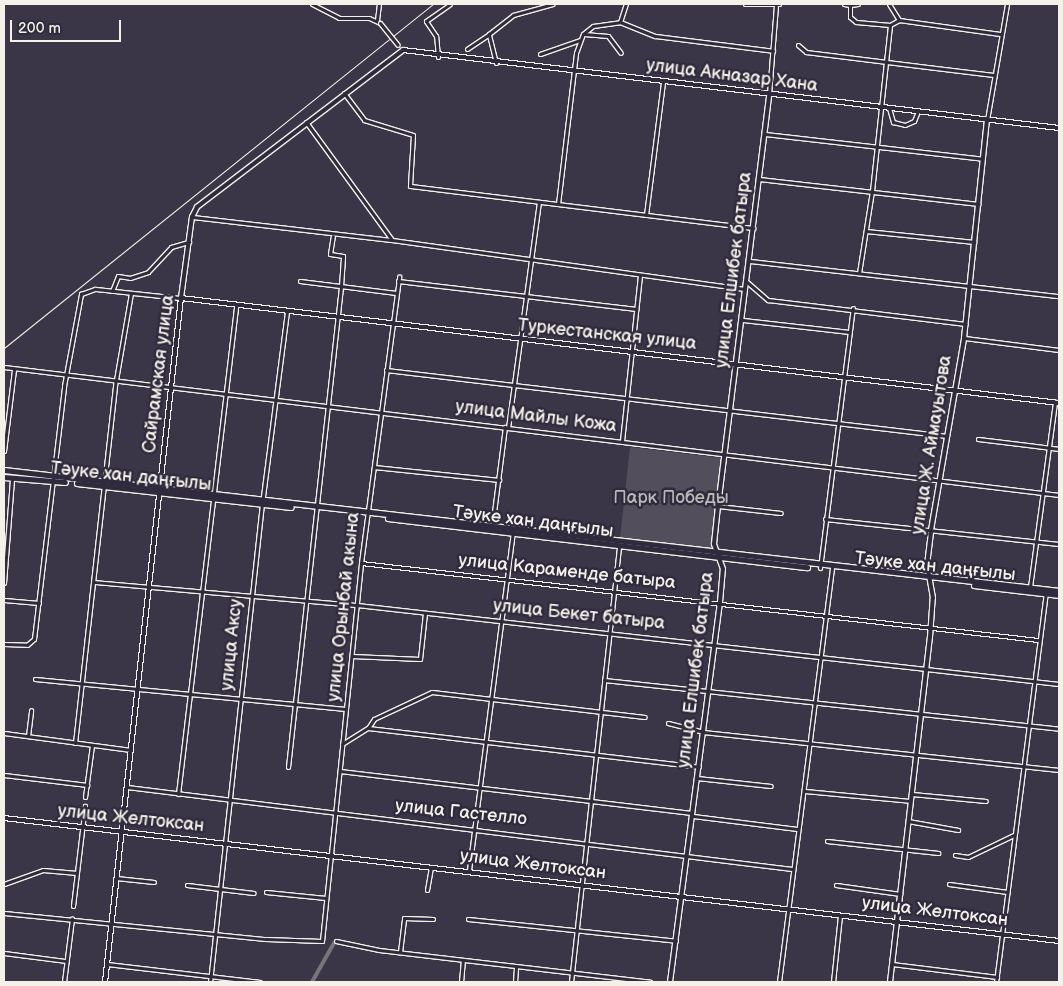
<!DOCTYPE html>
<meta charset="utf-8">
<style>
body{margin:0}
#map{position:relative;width:1063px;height:986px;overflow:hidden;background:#3b3647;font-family:"Balsamiq Sans",sans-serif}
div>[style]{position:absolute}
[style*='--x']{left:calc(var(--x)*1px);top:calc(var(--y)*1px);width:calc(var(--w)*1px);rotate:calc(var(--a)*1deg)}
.green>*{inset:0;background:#534e5c}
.canal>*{height:4px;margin:-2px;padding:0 2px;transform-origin:2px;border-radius:2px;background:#78747b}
.roads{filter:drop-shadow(1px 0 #f4f1e8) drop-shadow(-1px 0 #f4f1e8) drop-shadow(0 1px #f4f1e8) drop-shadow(0 -1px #f4f1e8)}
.street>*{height:3px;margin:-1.5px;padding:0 1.5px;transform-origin:1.5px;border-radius:1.5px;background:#2f2a3d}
.secondary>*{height:4px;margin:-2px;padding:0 2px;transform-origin:2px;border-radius:2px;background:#2f2a3d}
.primary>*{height:4.5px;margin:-2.25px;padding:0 2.25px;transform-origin:2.25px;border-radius:2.25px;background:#2f2a3d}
.rail>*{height:1px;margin:-0.5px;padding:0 0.5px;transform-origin:0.5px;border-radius:0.5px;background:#f4f1e8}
.bridges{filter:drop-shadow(1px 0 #f4f1e8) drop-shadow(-1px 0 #f4f1e8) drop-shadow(0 1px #f4f1e8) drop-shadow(0 -1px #f4f1e8)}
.street-bridge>*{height:3px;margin:-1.5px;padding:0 1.5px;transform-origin:1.5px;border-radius:1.5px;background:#2f2a3d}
span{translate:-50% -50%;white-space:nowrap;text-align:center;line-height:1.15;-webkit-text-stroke:5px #2f2a3d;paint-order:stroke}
.street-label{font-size:18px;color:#f4f1e8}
.park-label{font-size:18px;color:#bcb8b7}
.frame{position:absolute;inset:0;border:5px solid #f4f1e8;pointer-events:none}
.scale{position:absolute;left:10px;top:20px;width:111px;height:22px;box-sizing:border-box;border:2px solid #f4f1e8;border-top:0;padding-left:6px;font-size:15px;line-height:18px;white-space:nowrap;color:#f4f1e8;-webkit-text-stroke:4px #2f2a3d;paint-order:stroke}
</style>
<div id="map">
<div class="green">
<div style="clip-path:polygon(630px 447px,722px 458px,712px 549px,620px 539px)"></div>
</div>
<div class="canal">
<div style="--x:312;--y:982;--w:45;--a:-60.6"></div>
</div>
<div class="roads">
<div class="street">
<div style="--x:312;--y:4;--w:30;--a:27"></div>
<div style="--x:339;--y:18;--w:30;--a:0"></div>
<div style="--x:369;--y:18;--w:12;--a:24"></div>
<div style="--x:745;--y:4;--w:34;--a:0"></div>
<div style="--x:844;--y:4;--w:6;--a:9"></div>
<div style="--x:850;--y:5;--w:12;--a:90"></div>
<div style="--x:850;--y:17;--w:8;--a:40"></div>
<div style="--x:856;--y:22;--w:34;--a:5"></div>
<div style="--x:890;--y:25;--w:10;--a:-29"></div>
<div style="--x:899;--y:20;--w:102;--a:7.9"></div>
<div style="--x:889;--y:4;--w:19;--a:58"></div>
<div style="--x:850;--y:5;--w:8;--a:-7"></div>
<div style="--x:377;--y:20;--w:16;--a:-83"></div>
<div style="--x:620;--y:22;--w:19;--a:-72"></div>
<div style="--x:584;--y:34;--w:24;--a:5"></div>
<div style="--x:608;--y:36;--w:21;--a:53"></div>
<div style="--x:798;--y:45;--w:11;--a:41"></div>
<div style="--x:806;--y:52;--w:189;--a:7"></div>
<div style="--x:467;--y:49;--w:27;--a:-34"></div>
<div style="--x:540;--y:54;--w:42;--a:-19.3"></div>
<div style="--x:438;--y:57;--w:21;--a:-95"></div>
<div style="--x:436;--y:36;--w:18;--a:-124"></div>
<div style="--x:426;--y:21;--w:29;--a:-35"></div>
<div style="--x:496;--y:63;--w:30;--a:-104"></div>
<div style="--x:489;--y:34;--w:31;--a:-38"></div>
<div style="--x:513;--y:15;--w:41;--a:-15.4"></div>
<div style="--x:344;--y:93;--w:34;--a:53"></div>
<div style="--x:364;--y:120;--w:51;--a:17"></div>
<div style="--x:413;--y:135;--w:51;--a:93.4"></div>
<div style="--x:410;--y:186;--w:346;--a:7"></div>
<div style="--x:769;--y:94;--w:88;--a:-85.5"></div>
<div style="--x:889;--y:108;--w:15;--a:74"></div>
<div style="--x:893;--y:122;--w:12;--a:14"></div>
<div style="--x:905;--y:125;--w:10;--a:-24"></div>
<div style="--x:914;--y:121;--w:11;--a:-68"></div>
<div style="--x:987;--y:120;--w:118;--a:-80.2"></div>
<div style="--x:306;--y:122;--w:146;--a:53.9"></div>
<div style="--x:765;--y:134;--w:219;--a:6.5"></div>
<div style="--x:759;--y:179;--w:221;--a:6.5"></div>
<div style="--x:558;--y:204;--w:152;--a:-83.2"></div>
<div style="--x:576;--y:53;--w:20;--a:-70"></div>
<div style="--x:583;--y:34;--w:13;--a:-39"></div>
<div style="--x:593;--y:26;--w:27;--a:-8"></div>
<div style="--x:620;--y:22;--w:38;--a:22"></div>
<div style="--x:655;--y:36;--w:119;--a:7.2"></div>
<div style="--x:646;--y:215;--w:134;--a:-82.7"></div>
<div style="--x:192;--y:217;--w:201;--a:6.6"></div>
<div style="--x:392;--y:240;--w:356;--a:7.9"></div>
<div style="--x:866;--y:231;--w:109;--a:5.8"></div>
<div style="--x:750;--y:261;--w:311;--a:6.5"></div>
<div style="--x:859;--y:273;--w:83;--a:-81"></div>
<div style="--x:872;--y:191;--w:167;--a:-83.8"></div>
<div style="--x:300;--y:281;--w:97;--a:7.1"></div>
<div style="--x:398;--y:281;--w:240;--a:6.7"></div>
<div style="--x:747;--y:282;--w:28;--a:41"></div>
<div style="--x:768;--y:300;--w:199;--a:6.9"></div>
<div style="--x:112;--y:291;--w:16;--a:-68"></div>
<div style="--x:118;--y:276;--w:12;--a:9"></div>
<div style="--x:130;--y:278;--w:19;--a:-18"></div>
<div style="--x:148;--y:272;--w:34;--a:-47"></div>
<div style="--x:171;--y:247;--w:19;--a:-16"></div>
<div style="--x:743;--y:320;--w:107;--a:6.5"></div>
<div style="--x:964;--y:338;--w:96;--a:7.2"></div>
<div style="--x:4;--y:367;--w:1063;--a:6.92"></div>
<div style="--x:386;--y:370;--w:565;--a:6.71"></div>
<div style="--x:508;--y:428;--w:228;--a:-82.2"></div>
<div style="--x:978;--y:439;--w:82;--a:7"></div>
<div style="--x:622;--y:441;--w:166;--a:-83.8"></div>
<div style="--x:4;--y:451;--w:83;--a:-83"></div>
<div style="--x:374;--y:467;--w:126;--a:5.9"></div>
<div style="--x:718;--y:506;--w:63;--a:6.3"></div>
<div style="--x:825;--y:519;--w:235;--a:6.1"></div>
<div style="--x:492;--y:528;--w:102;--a:-82.7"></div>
<div style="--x:361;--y:563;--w:681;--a:6.49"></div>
<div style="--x:820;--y:568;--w:262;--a:-82.8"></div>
<div style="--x:94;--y:582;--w:264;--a:5"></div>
<div style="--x:357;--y:605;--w:706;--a:6.42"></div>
<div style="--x:4;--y:583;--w:105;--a:-85.6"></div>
<div style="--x:1030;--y:587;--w:187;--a:-82.3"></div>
<div style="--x:4;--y:600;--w:35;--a:5"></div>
<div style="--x:4;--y:644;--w:23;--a:2"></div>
<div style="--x:27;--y:645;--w:9;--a:-41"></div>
<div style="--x:34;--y:639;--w:255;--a:-83.2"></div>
<div style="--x:64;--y:386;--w:94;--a:-79.5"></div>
<div style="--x:81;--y:294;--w:15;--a:-20"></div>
<div style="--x:95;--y:289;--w:86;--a:6"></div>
<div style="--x:352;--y:656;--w:68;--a:2.5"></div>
<div style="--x:420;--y:659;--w:46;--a:-83.8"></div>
<div style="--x:35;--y:679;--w:312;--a:5.5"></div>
<div style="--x:604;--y:680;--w:458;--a:6.1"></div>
<div style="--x:668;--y:723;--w:36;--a:14"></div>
<div style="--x:703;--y:732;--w:358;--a:6.1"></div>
<div style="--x:368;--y:728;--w:11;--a:-56"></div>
<div style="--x:374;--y:719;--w:64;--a:-25"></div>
<div style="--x:432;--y:692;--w:214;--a:6.7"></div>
<div style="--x:4;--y:733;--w:128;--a:7.6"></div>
<div style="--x:28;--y:736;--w:26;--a:-83"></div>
<div style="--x:75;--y:743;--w:365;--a:-83.6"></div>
<div style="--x:116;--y:380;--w:88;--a:-80.2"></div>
<div style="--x:342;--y:744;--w:31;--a:-32"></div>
<div style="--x:368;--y:728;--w:333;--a:6.7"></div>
<div style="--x:288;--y:767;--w:484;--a:-83.7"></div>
<div style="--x:341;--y:286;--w:30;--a:-86"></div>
<div style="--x:343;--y:256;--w:13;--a:-171"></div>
<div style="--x:330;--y:254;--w:18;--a:-81"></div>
<div style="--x:340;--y:771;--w:354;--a:6.8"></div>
<div style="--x:4;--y:775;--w:84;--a:6.9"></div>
<div style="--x:697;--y:778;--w:74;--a:6.2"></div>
<div style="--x:127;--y:787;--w:670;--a:7.03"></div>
<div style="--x:805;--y:791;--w:105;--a:5.4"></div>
<div style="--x:178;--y:794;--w:492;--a:-83.2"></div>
<div style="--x:912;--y:794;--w:74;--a:5.4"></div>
<div style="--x:85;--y:797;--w:52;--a:-82.3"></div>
<div style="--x:693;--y:816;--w:105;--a:7.1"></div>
<div style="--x:908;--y:821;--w:51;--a:10.2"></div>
<div style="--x:827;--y:841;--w:112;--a:6.2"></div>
<div style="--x:955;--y:855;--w:13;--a:9"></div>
<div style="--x:968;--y:857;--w:51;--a:-25.6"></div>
<div style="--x:469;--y:870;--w:341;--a:-82.6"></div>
<div style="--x:116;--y:878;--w:38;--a:6"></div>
<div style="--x:4;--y:884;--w:41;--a:-19.7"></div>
<div style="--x:43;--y:870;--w:34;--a:5"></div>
<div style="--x:949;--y:884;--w:59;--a:7.9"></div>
<div style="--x:187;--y:885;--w:67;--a:6.8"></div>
<div style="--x:836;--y:885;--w:65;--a:8"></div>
<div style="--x:427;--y:890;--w:23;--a:-80"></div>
<div style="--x:266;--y:892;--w:60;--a:5.7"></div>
<div style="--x:73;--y:906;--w:101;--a:-83.2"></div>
<div style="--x:4;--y:913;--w:263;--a:5.7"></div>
<div style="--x:266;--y:939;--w:56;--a:2"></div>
<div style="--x:322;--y:941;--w:380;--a:-84.1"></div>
<div style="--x:361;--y:563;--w:289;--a:-82.4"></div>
<div style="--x:468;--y:919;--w:209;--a:6"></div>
<div style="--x:336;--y:941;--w:44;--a:11.8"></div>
<div style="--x:379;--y:950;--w:273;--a:6.7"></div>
<div style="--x:400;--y:952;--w:34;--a:-83"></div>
<div style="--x:404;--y:918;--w:29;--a:2"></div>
<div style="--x:4;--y:953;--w:63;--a:7.4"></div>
<div style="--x:107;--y:964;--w:154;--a:6.7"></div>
<div style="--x:892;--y:964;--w:106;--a:7.1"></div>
<div style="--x:64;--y:982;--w:64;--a:-82.8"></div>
<div style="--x:210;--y:982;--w:481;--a:-83.8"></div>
<div style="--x:262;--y:504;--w:195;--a:-82.6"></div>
<div style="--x:461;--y:982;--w:22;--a:-85"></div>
<div style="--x:515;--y:982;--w:16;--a:-86"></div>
<div style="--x:571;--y:982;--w:440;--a:-83.7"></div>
<div style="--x:779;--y:982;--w:418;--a:-82.7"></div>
<div style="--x:833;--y:982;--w:67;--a:-84"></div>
<div style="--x:996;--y:982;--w:391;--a:-82.7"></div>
</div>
<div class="secondary">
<div style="--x:181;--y:298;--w:884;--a:6.82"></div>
<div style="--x:4;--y:818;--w:1062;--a:6.65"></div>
<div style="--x:105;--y:982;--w:688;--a:-83.66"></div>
<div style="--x:181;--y:298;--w:82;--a:-82.3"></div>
<div style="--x:192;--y:217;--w:11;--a:-63"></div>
<div style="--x:197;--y:207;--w:259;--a:-37.3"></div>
<div style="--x:403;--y:50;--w:661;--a:6.78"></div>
<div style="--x:670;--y:982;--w:383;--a:-82.5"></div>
<div style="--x:720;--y:602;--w:33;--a:-85"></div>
<div style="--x:723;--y:569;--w:27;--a:-110"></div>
<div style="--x:714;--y:544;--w:38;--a:-84"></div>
<div style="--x:718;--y:506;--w:414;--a:-82.9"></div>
<div style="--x:890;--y:982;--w:347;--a:-83.4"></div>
<div style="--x:930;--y:637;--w:39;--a:-86"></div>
<div style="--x:933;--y:598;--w:34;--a:-100"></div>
<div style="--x:927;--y:565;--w:35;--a:-83"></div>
<div style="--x:931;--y:530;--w:195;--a:-80.2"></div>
<div style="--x:964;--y:338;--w:219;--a:-84"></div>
</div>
<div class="primary">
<div style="--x:4;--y:470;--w:1062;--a:6.54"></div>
<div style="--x:4;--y:477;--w:61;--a:4.7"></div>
<div style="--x:77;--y:483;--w:215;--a:6.4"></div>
<div style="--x:388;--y:518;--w:422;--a:6.7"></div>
<div style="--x:974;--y:585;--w:86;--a:6.7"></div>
</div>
</div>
<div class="rail">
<div style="--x:4;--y:348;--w:550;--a:-38.72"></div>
</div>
<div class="bridges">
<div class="street-bridge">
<div style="--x:380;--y:23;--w:28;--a:51"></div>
</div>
</div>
<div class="street-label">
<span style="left:732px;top:76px;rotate:7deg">улица Акназар Хана</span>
<span style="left:734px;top:270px;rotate:-83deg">улица Елшибек батыра</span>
<span style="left:607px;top:335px;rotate:6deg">Туркестанская улица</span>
<span style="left:159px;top:374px;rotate:-83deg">Сайрамская улица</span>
<span style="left:536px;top:417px;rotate:7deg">улица Майлы Кожа</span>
<span style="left:932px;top:445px;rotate:-81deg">улица Ж. Аймауытова</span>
<span style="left:131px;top:477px;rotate:6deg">Тәуке хан даңғылы</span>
<span style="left:533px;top:522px;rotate:7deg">Тәуке хан даңғылы</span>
<span style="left:935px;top:567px;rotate:6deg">Тәуке хан даңғылы</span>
<span style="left:567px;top:572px;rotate:6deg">улица Караменде батыра</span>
<span style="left:344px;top:607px;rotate:-84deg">улица Орынбай акына</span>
<span style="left:579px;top:615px;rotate:6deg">улица Бекет батыра</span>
<span style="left:232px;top:645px;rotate:-84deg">улица Аксу</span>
<span style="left:696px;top:670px;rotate:-83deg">улица Елшибек батыра</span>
<span style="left:461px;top:813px;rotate:6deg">улица Гастелло</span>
<span style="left:131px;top:819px;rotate:6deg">улица Желтоксан</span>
<span style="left:533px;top:865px;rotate:7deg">улица Желтоксан</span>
<span style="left:935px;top:912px;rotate:7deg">улица Желтоксан</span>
</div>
<div class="park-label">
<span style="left:671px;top:498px">Парк Победы</span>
</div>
<div class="frame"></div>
<div class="scale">200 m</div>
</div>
